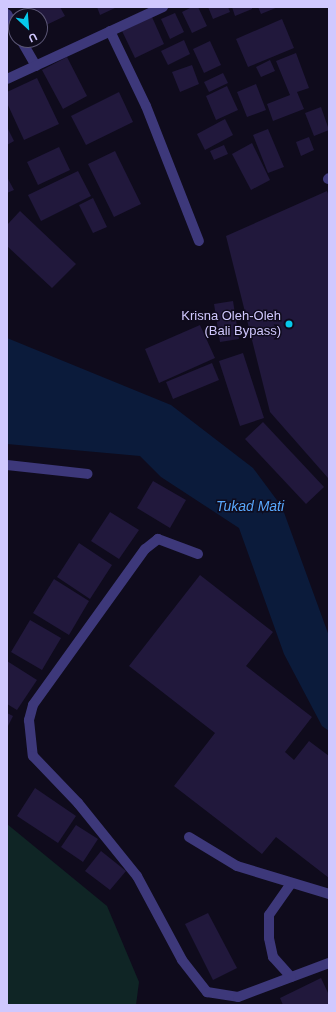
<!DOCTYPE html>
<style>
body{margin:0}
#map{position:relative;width:336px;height:1012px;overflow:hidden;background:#0f0b1c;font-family:Arial,sans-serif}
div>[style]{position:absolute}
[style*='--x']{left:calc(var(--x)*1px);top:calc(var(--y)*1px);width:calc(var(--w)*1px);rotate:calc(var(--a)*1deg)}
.green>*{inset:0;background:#0f2525}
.water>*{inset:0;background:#0b1b3b}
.building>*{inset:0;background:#21183c}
.minor>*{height:10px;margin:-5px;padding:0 5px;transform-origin:5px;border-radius:5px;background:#3d387a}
.dots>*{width:11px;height:11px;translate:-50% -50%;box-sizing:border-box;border:2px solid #0f0b1c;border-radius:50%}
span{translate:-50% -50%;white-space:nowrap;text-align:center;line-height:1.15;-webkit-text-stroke:3px #0f0b1c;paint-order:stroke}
.poi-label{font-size:13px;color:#d0c8fe}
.right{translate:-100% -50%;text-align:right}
.water-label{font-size:14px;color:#58a7fb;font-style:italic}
.frame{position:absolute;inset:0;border:8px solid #d0c8fe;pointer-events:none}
.north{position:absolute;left:8px;top:8px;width:40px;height:40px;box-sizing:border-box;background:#0f0b1c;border:1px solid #5c5776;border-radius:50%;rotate:154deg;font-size:11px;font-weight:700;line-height:16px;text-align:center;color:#d0c8fe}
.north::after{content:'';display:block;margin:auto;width:14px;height:18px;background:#06c9eb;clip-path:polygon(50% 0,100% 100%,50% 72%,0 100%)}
</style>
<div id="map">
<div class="green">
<div style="clip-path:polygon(7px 824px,107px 906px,139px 982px,136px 1005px,7px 1005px)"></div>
</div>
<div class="water">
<div style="clip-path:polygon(7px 338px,171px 405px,253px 468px,282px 507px,329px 636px,329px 731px,322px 726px,284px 654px,239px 528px,161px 477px,140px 456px,7px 444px)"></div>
</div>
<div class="building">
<div style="clip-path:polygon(29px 7px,60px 7px,65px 16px,40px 28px,40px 16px,33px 16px)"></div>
<div style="clip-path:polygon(97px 7px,115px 7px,115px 8px,100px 15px)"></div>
<div style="clip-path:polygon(192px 7px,198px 7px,207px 26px,192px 33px,182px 12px)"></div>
<div style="clip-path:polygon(208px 7px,228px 7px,230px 12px,213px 19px)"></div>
<div style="clip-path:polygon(232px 7px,252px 7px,252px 9px,235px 16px)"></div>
<div style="clip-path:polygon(258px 7px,278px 7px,261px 14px)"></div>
<div style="clip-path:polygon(175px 13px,184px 32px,170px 39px,161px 19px)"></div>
<div style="clip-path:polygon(152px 17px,164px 44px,135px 58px,122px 31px)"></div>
<div style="clip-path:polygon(282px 19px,294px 48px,248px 67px,236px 39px)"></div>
<div style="clip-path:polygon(184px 40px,190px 54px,168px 65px,161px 51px)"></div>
<div style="clip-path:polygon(210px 41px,221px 65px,204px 73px,193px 49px)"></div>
<div style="clip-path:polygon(296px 53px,309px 88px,297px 92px,304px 109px,273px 121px,267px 104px,290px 95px,276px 61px)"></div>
<div style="clip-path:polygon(67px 57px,87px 96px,63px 109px,42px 70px)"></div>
<div style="clip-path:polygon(270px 60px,275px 71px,261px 77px,256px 67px)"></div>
<div style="clip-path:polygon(192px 65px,199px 84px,180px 92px,172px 72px)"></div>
<div style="clip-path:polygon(223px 73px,228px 83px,209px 92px,204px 82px)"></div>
<div style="clip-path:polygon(37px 78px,59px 124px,24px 140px,7px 103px,7px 92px)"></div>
<div style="clip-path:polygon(256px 84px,266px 110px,247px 117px,237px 92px)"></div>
<div style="clip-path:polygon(227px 86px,238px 110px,216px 120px,206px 96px)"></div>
<div style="clip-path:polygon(119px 92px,133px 122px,86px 145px,71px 116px)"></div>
<div style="clip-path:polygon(321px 107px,329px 130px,314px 136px,305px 113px)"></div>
<div style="clip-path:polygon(225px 119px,233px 135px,205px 150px,197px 134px)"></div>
<div style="clip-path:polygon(7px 127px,14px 141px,7px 145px)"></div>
<div style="clip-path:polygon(268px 129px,284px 167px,268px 173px,253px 135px)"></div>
<div style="clip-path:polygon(309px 137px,314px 150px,301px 156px,296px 142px)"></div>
<div style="clip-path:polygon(252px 143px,270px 180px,251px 190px,232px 154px)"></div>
<div style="clip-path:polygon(224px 145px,228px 154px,214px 160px,210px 151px)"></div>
<div style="clip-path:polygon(59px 147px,70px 170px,38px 185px,27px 162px)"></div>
<div style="clip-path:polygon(115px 151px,141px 204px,114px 217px,88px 164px)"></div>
<div style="clip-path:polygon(78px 171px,91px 196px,41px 221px,28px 195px)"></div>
<div style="clip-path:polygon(7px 177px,14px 190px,7px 193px)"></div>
<div style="clip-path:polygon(327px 191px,329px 196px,328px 478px,270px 412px,226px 236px)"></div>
<div style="clip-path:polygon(93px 198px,107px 227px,93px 233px,79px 205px)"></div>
<div style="clip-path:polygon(20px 211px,76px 264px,52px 288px,7px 246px,7px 225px)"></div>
<div style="clip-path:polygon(233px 301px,239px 339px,220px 342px,214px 304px)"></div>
<div style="clip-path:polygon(200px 325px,215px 358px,159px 383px,145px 349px)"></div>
<div style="clip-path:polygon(243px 353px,264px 418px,240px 426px,219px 361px)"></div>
<div style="clip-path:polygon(212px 363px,219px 380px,173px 399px,166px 382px)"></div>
<div style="clip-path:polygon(263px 422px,324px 487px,306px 504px,245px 439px)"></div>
<div style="clip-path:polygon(153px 481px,186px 500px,170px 528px,137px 508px)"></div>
<div style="clip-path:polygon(110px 512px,139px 530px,119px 559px,91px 541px)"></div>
<div style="clip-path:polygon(79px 543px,112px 565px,90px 599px,57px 577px)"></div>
<div style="clip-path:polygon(200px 575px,273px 632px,246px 666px,312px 717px,285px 752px,294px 760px,309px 741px,329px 756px,329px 878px,276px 837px,262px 854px,174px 786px,215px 733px,129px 666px)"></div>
<div style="clip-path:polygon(54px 579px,89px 601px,69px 635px,33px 613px)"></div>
<div style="clip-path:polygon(30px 620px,61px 638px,42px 670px,11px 652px)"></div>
<div style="clip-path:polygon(7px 661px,37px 680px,17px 710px,7px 704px)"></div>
<div style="clip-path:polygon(7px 713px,13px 716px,7px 728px)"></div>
<div style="clip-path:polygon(35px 788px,76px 816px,58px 843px,17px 816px)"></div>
<div style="clip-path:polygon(76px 825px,98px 839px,83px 862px,61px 847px)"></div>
<div style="clip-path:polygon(101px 851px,126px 871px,110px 890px,85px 871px)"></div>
<div style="clip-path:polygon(208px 913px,237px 968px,213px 980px,185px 924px)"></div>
<div style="clip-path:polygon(321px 978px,329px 995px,329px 1005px,283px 1005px,280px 998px)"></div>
</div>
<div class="minor">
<div style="--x:7;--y:14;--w:18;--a:61"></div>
<div style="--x:110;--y:31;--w:83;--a:64.4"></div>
<div style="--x:146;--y:106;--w:145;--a:68.6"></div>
<div style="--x:21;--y:40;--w:30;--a:60"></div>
<div style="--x:7;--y:79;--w:172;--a:-24.8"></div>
<div style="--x:328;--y:179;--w:1;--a:-45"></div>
<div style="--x:7;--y:465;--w:81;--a:6.3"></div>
<div style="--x:198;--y:554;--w:43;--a:-159.4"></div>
<div style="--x:158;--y:539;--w:16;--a:142"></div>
<div style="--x:145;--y:549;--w:192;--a:125.7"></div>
<div style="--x:33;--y:705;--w:16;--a:105"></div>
<div style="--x:29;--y:720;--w:36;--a:84"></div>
<div style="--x:33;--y:756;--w:65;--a:46.2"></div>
<div style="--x:78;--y:803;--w:94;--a:51.1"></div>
<div style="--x:137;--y:876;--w:95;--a:61.8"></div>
<div style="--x:182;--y:960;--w:41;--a:52"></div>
<div style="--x:207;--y:992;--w:31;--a:9"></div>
<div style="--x:238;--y:997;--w:97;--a:-20.5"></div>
<div style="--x:189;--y:837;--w:56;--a:31.1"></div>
<div style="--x:237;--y:866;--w:96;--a:16.9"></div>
<div style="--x:291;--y:977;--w:27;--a:-132"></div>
<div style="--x:273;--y:957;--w:19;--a:-102"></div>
<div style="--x:269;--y:938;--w:23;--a:-90"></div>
<div style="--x:269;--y:915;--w:38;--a:-55"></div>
</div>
<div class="dots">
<div style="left:289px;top:324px;background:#06c9eb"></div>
</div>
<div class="poi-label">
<span class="right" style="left:281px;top:324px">Krisna Oleh-Oleh<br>(Bali Bypass)</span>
</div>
<div class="water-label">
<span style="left:250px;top:506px">Tukad Mati</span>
</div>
<div class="frame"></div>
<div class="north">U</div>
</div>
